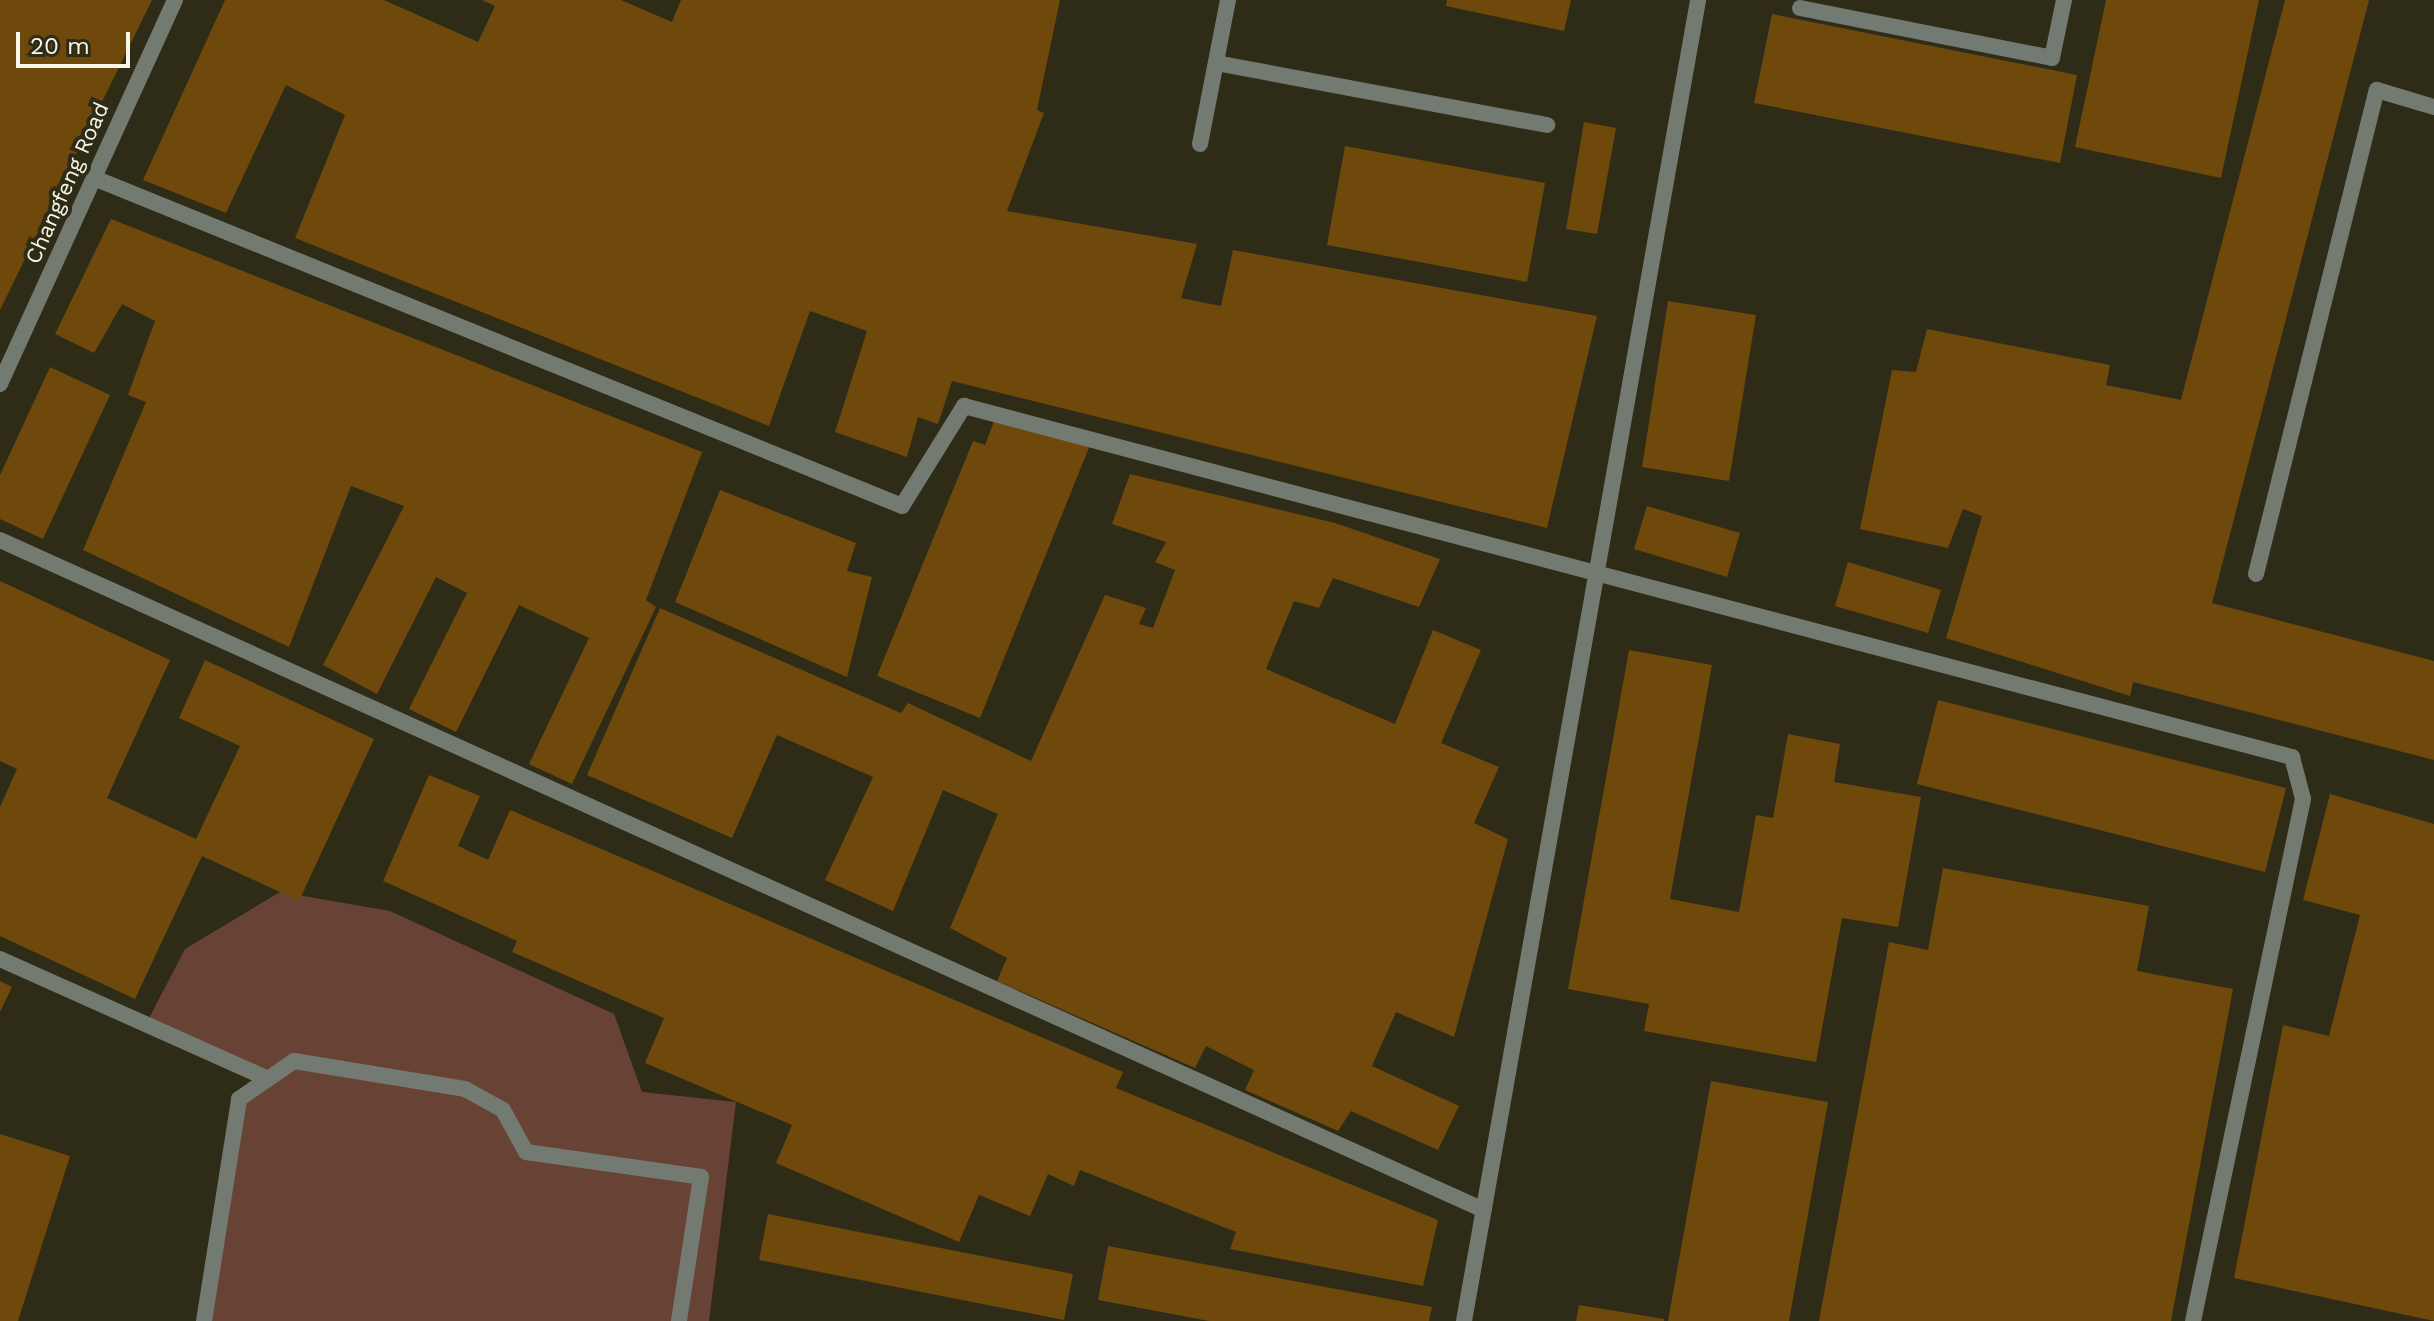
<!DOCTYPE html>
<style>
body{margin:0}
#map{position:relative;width:2434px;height:1321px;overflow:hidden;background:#2e2c16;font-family:"Work Sans",sans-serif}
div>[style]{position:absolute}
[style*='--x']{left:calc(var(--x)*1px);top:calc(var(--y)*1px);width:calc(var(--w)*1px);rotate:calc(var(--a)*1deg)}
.green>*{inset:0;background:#694236}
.building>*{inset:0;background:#6f480c}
.service>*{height:16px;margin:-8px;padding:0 8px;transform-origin:8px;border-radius:8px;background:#737a71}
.minor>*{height:16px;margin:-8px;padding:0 8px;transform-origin:8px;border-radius:8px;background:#737a71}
span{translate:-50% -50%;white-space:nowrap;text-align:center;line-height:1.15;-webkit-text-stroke:8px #2e2c16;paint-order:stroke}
.street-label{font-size:22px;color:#f7f6e8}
.scale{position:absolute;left:16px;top:32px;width:114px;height:36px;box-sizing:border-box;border:4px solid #f7f6e8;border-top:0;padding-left:10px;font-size:24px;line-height:28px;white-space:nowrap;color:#f7f6e8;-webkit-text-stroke:6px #2e2c16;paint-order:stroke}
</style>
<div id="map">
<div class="green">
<div style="clip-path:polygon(280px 892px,390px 911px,614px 1014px,642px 1092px,736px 1102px,709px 1321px,204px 1321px,239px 1099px,266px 1078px,146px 1024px,185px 949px)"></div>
</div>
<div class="building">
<div style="clip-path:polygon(0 0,152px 0,0 310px)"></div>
<div style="clip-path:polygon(225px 0,384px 0,478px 42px,495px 6px,482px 0,621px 0,672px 22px,681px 0,1060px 0,1037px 110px,1044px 113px,1007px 211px,1197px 244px,1181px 298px,1221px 306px,1233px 250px,1597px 316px,1547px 528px,952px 381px,938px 424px,918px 417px,907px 457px,835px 432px,867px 331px,810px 311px,769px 426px,295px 238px,345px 115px,286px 85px,226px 213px,143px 180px)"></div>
<div style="clip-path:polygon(1447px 0,1571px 0,1564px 31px,1446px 6px)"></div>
<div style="clip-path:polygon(2106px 0,2259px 0,2221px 178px,2075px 147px)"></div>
<div style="clip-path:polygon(2285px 0,2369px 0,2212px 603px,2434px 661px,2434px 760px,2133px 682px,2130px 696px,1946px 638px,1982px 516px,1963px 509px,1948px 548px,1860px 529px,1892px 370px,1916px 372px,1927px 329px,2110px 365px,2106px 385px,2181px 400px)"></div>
<div style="clip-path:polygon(1772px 14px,2077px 75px,2060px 163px,1754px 103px)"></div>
<div style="clip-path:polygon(1584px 122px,1616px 128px,1597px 234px,1566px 229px)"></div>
<div style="clip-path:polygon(1345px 146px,1545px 183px,1527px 282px,1327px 245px)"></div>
<div style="clip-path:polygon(111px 219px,702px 452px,646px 600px,656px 607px,572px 784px,529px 764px,589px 638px,519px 605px,456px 732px,409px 709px,467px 593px,436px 577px,377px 694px,323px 665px,404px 506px,351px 486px,289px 647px,83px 550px,146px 402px,128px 395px,155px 321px,122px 304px,94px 353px,55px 334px)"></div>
<div style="clip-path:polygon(1668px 301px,1756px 315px,1729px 481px,1642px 467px)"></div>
<div style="clip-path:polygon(50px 367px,110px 395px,43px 539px,0 519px,0 475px)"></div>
<div style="clip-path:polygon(995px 419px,1090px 445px,980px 718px,877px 676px,973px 441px,985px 445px)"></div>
<div style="clip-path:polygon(1130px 474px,1335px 523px,1440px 559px,1419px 607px,1333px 578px,1319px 608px,1294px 601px,1266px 669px,1395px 724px,1433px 630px,1481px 650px,1441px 743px,1499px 767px,1474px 823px,1508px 839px,1454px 1037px,1396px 1012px,1372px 1066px,1459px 1106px,1438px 1150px,1351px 1111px,1338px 1131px,1245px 1090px,1254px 1070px,1206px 1046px,1195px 1068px,997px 981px,1007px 958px,950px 928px,998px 814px,943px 790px,893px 911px,825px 880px,873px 777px,777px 735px,732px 838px,587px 775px,660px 608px,901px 713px,908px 703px,1031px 761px,1105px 595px,1146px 608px,1139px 624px,1153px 628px,1175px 570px,1155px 562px,1166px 542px,1112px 524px)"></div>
<div style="clip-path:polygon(720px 490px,856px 543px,847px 571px,872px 577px,847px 677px,675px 602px)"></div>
<div style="clip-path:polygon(1647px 506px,1740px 533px,1727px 577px,1634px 549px)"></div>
<div style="clip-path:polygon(1848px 562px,1941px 590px,1928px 633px,1835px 606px)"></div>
<div style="clip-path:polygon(0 581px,170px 660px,107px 798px,196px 839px,240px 746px,179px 718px,205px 660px,374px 739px,299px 901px,202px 856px,135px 999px,0 936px,0 807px,17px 769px,0 761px)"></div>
<div style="clip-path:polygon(1629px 650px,1712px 665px,1670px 899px,1739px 912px,1756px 815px,1773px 818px,1788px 734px,1840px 744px,1834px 782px,1921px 797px,1898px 927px,1842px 918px,1816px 1062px,1644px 1031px,1649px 1004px,1568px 989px)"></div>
<div style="clip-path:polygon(1938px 700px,2286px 788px,2265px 872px,1917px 784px)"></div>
<div style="clip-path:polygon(429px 775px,480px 796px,458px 846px,488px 860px,510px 810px,1123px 1072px,1116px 1088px,1438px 1220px,1423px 1286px,1230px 1249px,1236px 1232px,1080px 1170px,1074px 1186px,1048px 1174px,1030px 1216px,979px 1195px,959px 1242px,776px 1163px,792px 1125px,645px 1063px,664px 1018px,512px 952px,517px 941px,383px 881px)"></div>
<div style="clip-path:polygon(2330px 794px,2434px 824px,2434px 1321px,2234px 1278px,2283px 1025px,2329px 1036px,2360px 915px,2303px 900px)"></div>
<div style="clip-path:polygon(1943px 868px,2149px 906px,2137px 971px,2233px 989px,2171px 1321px,1819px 1321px,1889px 942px,1928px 950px)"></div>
<div style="clip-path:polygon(0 981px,12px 987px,0 1012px)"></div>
<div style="clip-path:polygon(1711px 1081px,1828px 1102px,1789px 1321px,1668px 1321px)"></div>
<div style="clip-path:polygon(0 1134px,70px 1156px,18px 1321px,0 1321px)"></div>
<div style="clip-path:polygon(768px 1214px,1073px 1274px,1064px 1320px,759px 1260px)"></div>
<div style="clip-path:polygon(1108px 1246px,1432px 1307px,1429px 1321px,1209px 1321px,1098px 1300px)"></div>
<div style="clip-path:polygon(1579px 1305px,1664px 1319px,1664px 1321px,1576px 1321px)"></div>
</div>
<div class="service">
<div style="--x:1800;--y:8;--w:257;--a:11.2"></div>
<div style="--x:2052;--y:58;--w:59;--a:-78.3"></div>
<div style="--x:1216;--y:63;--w:337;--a:10.6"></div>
<div style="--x:1200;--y:144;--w:147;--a:-79"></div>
<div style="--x:2256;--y:574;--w:499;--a:-76"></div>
<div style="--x:2377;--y:90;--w:59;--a:16.6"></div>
<div style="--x:0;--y:959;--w:291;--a:24.1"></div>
<div style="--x:204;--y:1321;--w:225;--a:-81"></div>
<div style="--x:239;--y:1099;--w:67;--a:-34.6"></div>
<div style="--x:294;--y:1061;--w:173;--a:9.3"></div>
<div style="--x:465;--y:1089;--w:43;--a:28.9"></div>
<div style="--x:503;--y:1110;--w:48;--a:61.3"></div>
<div style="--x:526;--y:1152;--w:177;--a:8.1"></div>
<div style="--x:701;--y:1177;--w:146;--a:98.7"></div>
</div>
<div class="minor">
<div style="--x:94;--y:178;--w:872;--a:22.09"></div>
<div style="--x:902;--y:506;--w:118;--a:-58.2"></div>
<div style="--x:964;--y:406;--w:1374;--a:14.81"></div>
<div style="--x:2292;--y:757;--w:43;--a:75.3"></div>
<div style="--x:2303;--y:799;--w:533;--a:101.9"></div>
<div style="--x:0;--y:384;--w:422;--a:-65.5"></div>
<div style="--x:0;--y:540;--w:1628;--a:24.3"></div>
<div style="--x:1464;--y:1321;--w:1342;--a:-79.95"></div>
</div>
<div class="street-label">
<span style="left:67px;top:183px;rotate:-66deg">Changfeng Road</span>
</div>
<div class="scale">20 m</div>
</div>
